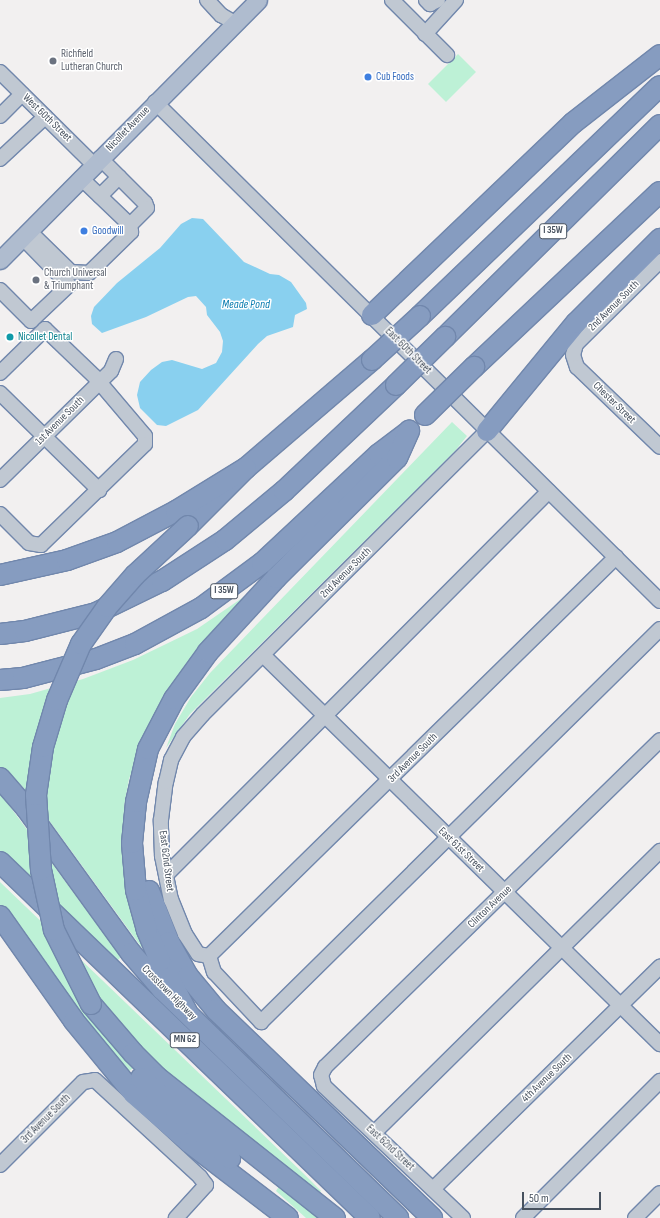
<!DOCTYPE html>
<style>
body{margin:0}
#map{position:relative;width:660px;height:1218px;overflow:hidden;background:#f2f0f0;font-family:"Sofia Sans Condensed",sans-serif}
div>[style]{position:absolute}
[style*='--x']{left:calc(var(--x)*1px);top:calc(var(--y)*1px);width:calc(var(--w)*1px);rotate:calc(var(--a)*1deg)}
.green>*{inset:0;background:#bdf1d6}
.water>*{inset:0;background:#89d0ef}
.roads{filter:drop-shadow(1px 0 #7187ac) drop-shadow(-1px 0 #7187ac) drop-shadow(0 1px #7187ac) drop-shadow(0 -1px #7187ac)}
.minor>*{height:14px;margin:-7px;padding:0 7px;transform-origin:7px;border-radius:7px;background:#c0c8d2}
.major>*{height:17px;margin:-8.5px;padding:0 8.5px;transform-origin:8.5px;border-radius:8.5px;background:#afbccf}
.highway>*{height:20px;margin:-10px;padding:0 10px;transform-origin:10px;border-radius:10px;background:#869cc0}
.bridges{filter:drop-shadow(1px 0 #7187ac) drop-shadow(-1px 0 #7187ac) drop-shadow(0 1px #7187ac) drop-shadow(0 -1px #7187ac)}
.highway-bridge>*{height:20px;margin:-10px;padding:0 10px;transform-origin:10px;border-radius:10px;background:#869cc0}
.dots>*{width:11px;height:11px;translate:-50% -50%;box-sizing:border-box;border:2px solid #fff;border-radius:50%}
span{translate:-50% -50%;white-space:nowrap;text-align:center;line-height:1.15;-webkit-text-stroke:3px #fff;paint-order:stroke}
.shield-label span{padding:1px 3px;background:#fff;border:1px solid;border-radius:3px;-webkit-text-stroke-width:0}
.shield-label{font-size:10px;color:#47515e;font-weight:700}
.worship-label{font-size:11px;color:#5b616d}
.left{translate:0 -50%;text-align:left}
.shop-label{font-size:11px;color:#366cbe}
.street-label{font-size:11px;color:#47515e}
.culture-label{font-size:11px;color:#0d838f}
.water-label{font-size:12px;color:#087cb0;font-style:italic}
.scale{position:absolute;left:522px;top:1192px;width:79px;height:18px;box-sizing:border-box;border:2px solid #47515e;border-top:0;padding-left:5px;font-size:12px;line-height:14px;white-space:nowrap;color:#47515e;-webkit-text-stroke:3px #fff;paint-order:stroke}
</style>
<div id="map">
<div class="green">
<div style="clip-path:polygon(458px 54px,476px 72px,446px 102px,428px 84px)"></div>
<div style="clip-path:polygon(452px 422px,467px 436px,455px 451px,190px 714px,166px 748px,175px 724px,191px 697px,210px 673px)"></div>
<div style="clip-path:polygon(245px 596px,248px 599px,197px 653px,169px 688px,148px 726px,129px 779px,124px 807px,123px 858px,127px 888px,145px 946px,142px 948px,32px 797px,8px 771px,0 777px,0 698px,30px 694px,83px 679px,133px 660px,197px 629px)"></div>
<div style="clip-path:polygon(0 793px,121px 957px,116px 962px,0 855px)"></div>
<div style="clip-path:polygon(0 882px,303px 1173px,321px 1191px,317px 1195px,207px 1109px,148px 1056px,127px 1073px,134px 1087px,0 909px)"></div>
<div style="clip-path:polygon(280px 1185px,320px 1218px,306px 1218px,276px 1191px)"></div>
</div>
<div class="water">
<div style="clip-path:polygon(192px 218px,203px 219px,244px 262px,270px 274px,279px 275px,291px 282px,306px 303px,307px 309px,295px 315px,293px 327px,267px 336px,258px 344px,198px 410px,166px 426px,157px 425px,140px 408px,137px 395px,140px 382px,151px 370px,162px 362px,172px 360px,202px 369px,216px 363px,222px 352px,223px 341px,220px 332px,207px 315px,206px 307px,196px 296px,188px 297px,146px 317px,102px 333px,92px 324px,91px 316px,94px 307px,117px 283px,160px 248px,181px 224px)"></div>
</div>
<div class="roads">
<div class="minor">
<div style="--x:207;--y:0;--w:21;--a:47"></div>
<div style="--x:221;--y:15;--w:16;--a:30"></div>
<div style="--x:392;--y:0;--w:78;--a:45"></div>
<div style="--x:426;--y:0;--w:6;--a:45"></div>
<div style="--x:430;--y:4;--w:9;--a:-27"></div>
<div style="--x:425;--y:34;--w:46;--a:-47.6"></div>
<div style="--x:0;--y:72;--w:132;--a:44.7"></div>
<div style="--x:155;--y:102;--w:710;--a:44.66"></div>
<div style="--x:0;--y:116;--w:31;--a:-45"></div>
<div style="--x:100;--y:158;--w:64;--a:45"></div>
<div style="--x:145;--y:203;--w:5;--a:68"></div>
<div style="--x:147;--y:208;--w:24;--a:135"></div>
<div style="--x:0;--y:159;--w:62;--a:-43"></div>
<div style="--x:100;--y:196;--w:27;--a:-45"></div>
<div style="--x:29;--y:231;--w:59;--a:44.3"></div>
<div style="--x:71;--y:272;--w:18;--a:3"></div>
<div style="--x:89;--y:273;--w:59;--a:-44.3"></div>
<div style="--x:131;--y:232;--w:7;--a:-98"></div>
<div style="--x:130;--y:225;--w:68;--a:-136.2"></div>
<div style="--x:660;--y:261;--w:118;--a:135.3"></div>
<div style="--x:576;--y:344;--w:11;--a:105"></div>
<div style="--x:573;--y:355;--w:13;--a:72"></div>
<div style="--x:577;--y:367;--w:115;--a:43.9"></div>
<div style="--x:0;--y:290;--w:44;--a:45"></div>
<div style="--x:31;--y:321;--w:52;--a:-43.5"></div>
<div style="--x:69;--y:285;--w:67;--a:-134.4"></div>
<div style="--x:0;--y:373;--w:63;--a:-44.4"></div>
<div style="--x:45;--y:329;--w:69;--a:43.8"></div>
<div style="--x:95;--y:377;--w:77;--a:49.7"></div>
<div style="--x:145;--y:436;--w:8;--a:90"></div>
<div style="--x:145;--y:444;--w:145;--a:135.8"></div>
<div style="--x:41;--y:545;--w:12;--a:-171"></div>
<div style="--x:29;--y:543;--w:41;--a:-135"></div>
<div style="--x:0;--y:393;--w:139;--a:44.4"></div>
<div style="--x:0;--y:480;--w:156;--a:-44.5"></div>
<div style="--x:111;--y:371;--w:13;--a:-67"></div>
<div style="--x:263;--y:655;--w:556;--a:44.42"></div>
<div style="--x:166;--y:875;--w:542;--a:-45.07"></div>
<div style="--x:209;--y:956;--w:11;--a:-170"></div>
<div style="--x:198;--y:954;--w:24;--a:-123"></div>
<div style="--x:185;--y:934;--w:37;--a:-112"></div>
<div style="--x:171;--y:900;--w:45;--a:-101.6"></div>
<div style="--x:162;--y:856;--w:36;--a:-92"></div>
<div style="--x:161;--y:820;--w:38;--a:-83"></div>
<div style="--x:166;--y:782;--w:23;--a:-77"></div>
<div style="--x:171;--y:760;--w:26;--a:-62"></div>
<div style="--x:183;--y:737;--w:30;--a:-49"></div>
<div style="--x:203;--y:714;--w:401;--a:-44.9"></div>
<div style="--x:209;--y:956;--w:17;--a:73"></div>
<div style="--x:214;--y:972;--w:69;--a:46.8"></div>
<div style="--x:261;--y:1022;--w:560;--a:-44.57"></div>
<div style="--x:209;--y:956;--w:570;--a:-44.43"></div>
<div style="--x:374;--y:1133;--w:402;--a:-44.6"></div>
<div style="--x:0;--y:1165;--w:117;--a:-45"></div>
<div style="--x:83;--y:1082;--w:12;--a:-9"></div>
<div style="--x:95;--y:1080;--w:143;--a:42.7"></div>
<div style="--x:200;--y:1177;--w:10;--a:53"></div>
<div style="--x:206;--y:1185;--w:45;--a:132.3"></div>
<div style="--x:433;--y:1189;--w:318;--a:-44.4"></div>
<div style="--x:463;--y:1218;--w:192;--a:-136.5"></div>
<div style="--x:324;--y:1086;--w:11;--a:-105"></div>
<div style="--x:321;--y:1075;--w:9;--a:-63"></div>
<div style="--x:325;--y:1067;--w:468;--a:-44.3"></div>
<div style="--x:523;--y:1218;--w:194;--a:-45"></div>
<div style="--x:635;--y:1218;--w:35;--a:-45"></div>
</div>
<div class="major">
<div style="--x:0;--y:260;--w:366;--a:-45.2"></div>
</div>
<div class="highway">
<div style="--x:372;--y:315;--w:278;--a:-43.7"></div>
<div style="--x:573;--y:123;--w:110;--a:-38"></div>
<div style="--x:420;--y:316;--w:332;--a:-43.8"></div>
<div style="--x:445;--y:337;--w:302;--a:-44.6"></div>
<div style="--x:474;--y:367;--w:255;--a:-43.3"></div>
<div style="--x:487;--y:431;--w:140;--a:-50.5"></div>
<div style="--x:576;--y:323;--w:119;--a:-45"></div>
<div style="--x:188;--y:526;--w:82;--a:-45"></div>
<div style="--x:246;--y:468;--w:166;--a:-40.6"></div>
<div style="--x:0;--y:575;--w:69;--a:-12.6"></div>
<div style="--x:67;--y:560;--w:53;--a:-19.8"></div>
<div style="--x:117;--y:542;--w:67;--a:-27.7"></div>
<div style="--x:176;--y:511;--w:82;--a:-31.6"></div>
<div style="--x:0;--y:634;--w:25;--a:-7"></div>
<div style="--x:25;--y:631;--w:73;--a:-14.2"></div>
<div style="--x:96;--y:613;--w:73;--a:-25.9"></div>
<div style="--x:162;--y:581;--w:75;--a:-33.1"></div>
<div style="--x:225;--y:540;--w:77;--a:-39.7"></div>
<div style="--x:284;--y:491;--w:154;--a:-43.4"></div>
<div style="--x:0;--y:680;--w:23;--a:-5"></div>
<div style="--x:23;--y:678;--w:75;--a:-14.6"></div>
<div style="--x:96;--y:659;--w:42;--a:-21"></div>
<div style="--x:135;--y:644;--w:75;--a:-28.6"></div>
<div style="--x:201;--y:608;--w:76;--a:-36.4"></div>
<div style="--x:262;--y:563;--w:160;--a:-43"></div>
<div style="--x:379;--y:454;--w:36;--a:-37"></div>
<div style="--x:0;--y:778;--w:40;--a:49"></div>
<div style="--x:26;--y:808;--w:179;--a:54.1"></div>
<div style="--x:131;--y:953;--w:48;--a:49.3"></div>
<div style="--x:162;--y:989;--w:329;--a:44.1"></div>
<div style="--x:0;--y:862;--w:513;--a:43.9"></div>
<div style="--x:149;--y:891;--w:55;--a:68.6"></div>
<div style="--x:169;--y:942;--w:39;--a:61"></div>
<div style="--x:188;--y:976;--w:44;--a:50.5"></div>
<div style="--x:216;--y:1010;--w:300;--a:43.9"></div>
<div style="--x:0;--y:916;--w:128;--a:54.8"></div>
<div style="--x:74;--y:1021;--w:94;--a:50.6"></div>
<div style="--x:134;--y:1094;--w:74;--a:41.2"></div>
<div style="--x:190;--y:1143;--w:123;--a:37.4"></div>
<div style="--x:91;--y:1004;--w:65;--a:49.4"></div>
<div style="--x:133;--y:1053;--w:34;--a:45"></div>
<div style="--x:157;--y:1077;--w:227;--a:38.4"></div>
<div style="--x:187;--y:1012;--w:58;--a:-117.9"></div>
<div style="--x:160;--y:961;--w:34;--a:-113"></div>
<div style="--x:147;--y:930;--w:41;--a:-105.4"></div>
<div style="--x:136;--y:890;--w:47;--a:-94.9"></div>
<div style="--x:132;--y:843;--w:41;--a:-84.4"></div>
<div style="--x:136;--y:802;--w:54;--a:-77.2"></div>
<div style="--x:148;--y:749;--w:56;--a:-62.5"></div>
<div style="--x:174;--y:699;--w:58;--a:-54.1"></div>
<div style="--x:208;--y:652;--w:100;--a:-47.4"></div>
<div style="--x:276;--y:578;--w:170;--a:-44.8"></div>
<div style="--x:397;--y:458;--w:30;--a:-66"></div>
<div style="--x:141;--y:1078;--w:120;--a:42"></div>
</div>
</div>
<div class="bridges">
<div class="highway-bridge">
<div style="--x:372;--y:360;--w:65;--a:-42.5"></div>
<div style="--x:396;--y:385;--w:69;--a:-44.4"></div>
<div style="--x:425;--y:415;--w:69;--a:-44.4"></div>
<div style="--x:91;--y:1004;--w:83;--a:-116.6"></div>
<div style="--x:54;--y:930;--w:61;--a:-102.2"></div>
<div style="--x:41;--y:870;--w:75;--a:-93.8"></div>
<div style="--x:36;--y:795;--w:49;--a:-81.7"></div>
<div style="--x:43;--y:747;--w:49;--a:-73.4"></div>
<div style="--x:57;--y:700;--w:61;--a:-66.8"></div>
<div style="--x:81;--y:644;--w:45;--a:-54.9"></div>
<div style="--x:107;--y:607;--w:43;--a:-48.8"></div>
<div style="--x:135;--y:575;--w:72;--a:-42.8"></div>
</div>
</div>
<div class="dots">
<div style="left:53px;top:61px;background:#6b7280"></div>
<div style="left:368px;top:77px;background:#3f7fe0"></div>
<div style="left:84px;top:231px;background:#3f7fe0"></div>
<div style="left:36px;top:280px;background:#6b7280"></div>
<div style="left:10px;top:337px;background:#0f9aa8"></div>
</div>
<div class="shield-label">
<span style="left:553px;top:231px">I 35W</span>
<span style="left:224px;top:591px">I 35W</span>
<span style="left:185px;top:1040px">MN 62</span>
</div>
<div class="worship-label">
<span class="left" style="left:61px;top:61px">Richfield<br>Lutheran Church</span>
<span class="left" style="left:44px;top:280px">Church Universal<br>&amp; Triumphant</span>
</div>
<div class="shop-label">
<span class="left" style="left:376px;top:77px">Cub Foods</span>
<span class="left" style="left:92px;top:231px">Goodwill</span>
</div>
<div class="street-label">
<span style="left:47px;top:118px;rotate:44deg">West 60th Street</span>
<span style="left:128px;top:129px;rotate:-46deg">Nicollet Avenue</span>
<span style="left:614px;top:306px;rotate:-45deg">2nd Avenue South</span>
<span style="left:408px;top:351px;rotate:45deg">East 60th Street</span>
<span style="left:614px;top:403px;rotate:44deg">Chester Street</span>
<span style="left:60px;top:421px;rotate:-45deg">1st Avenue South</span>
<span style="left:346px;top:573px;rotate:-45deg">2nd Avenue South</span>
<span style="left:413px;top:758px;rotate:-45deg">3rd Avenue South</span>
<span style="left:461px;top:850px;rotate:44deg">East 61st Street</span>
<span style="left:166px;top:861px;rotate:83deg">East 62nd Street</span>
<span style="left:490px;top:907px;rotate:-44deg">Clinton Avenue</span>
<span style="left:169px;top:993px;rotate:45deg">Crosstown Highway</span>
<span style="left:547px;top:1078px;rotate:-44deg">4th Avenue South</span>
<span style="left:46px;top:1119px;rotate:-45deg">3rd Avenue South</span>
<span style="left:390px;top:1148px;rotate:43deg">East 62nd Street</span>
</div>
<div class="culture-label">
<span class="left" style="left:18px;top:337px">Nicollet Dental</span>
</div>
<div class="water-label">
<span style="left:246px;top:305px">Meade Pond</span>
</div>
<div class="scale">50 m</div>
</div>
